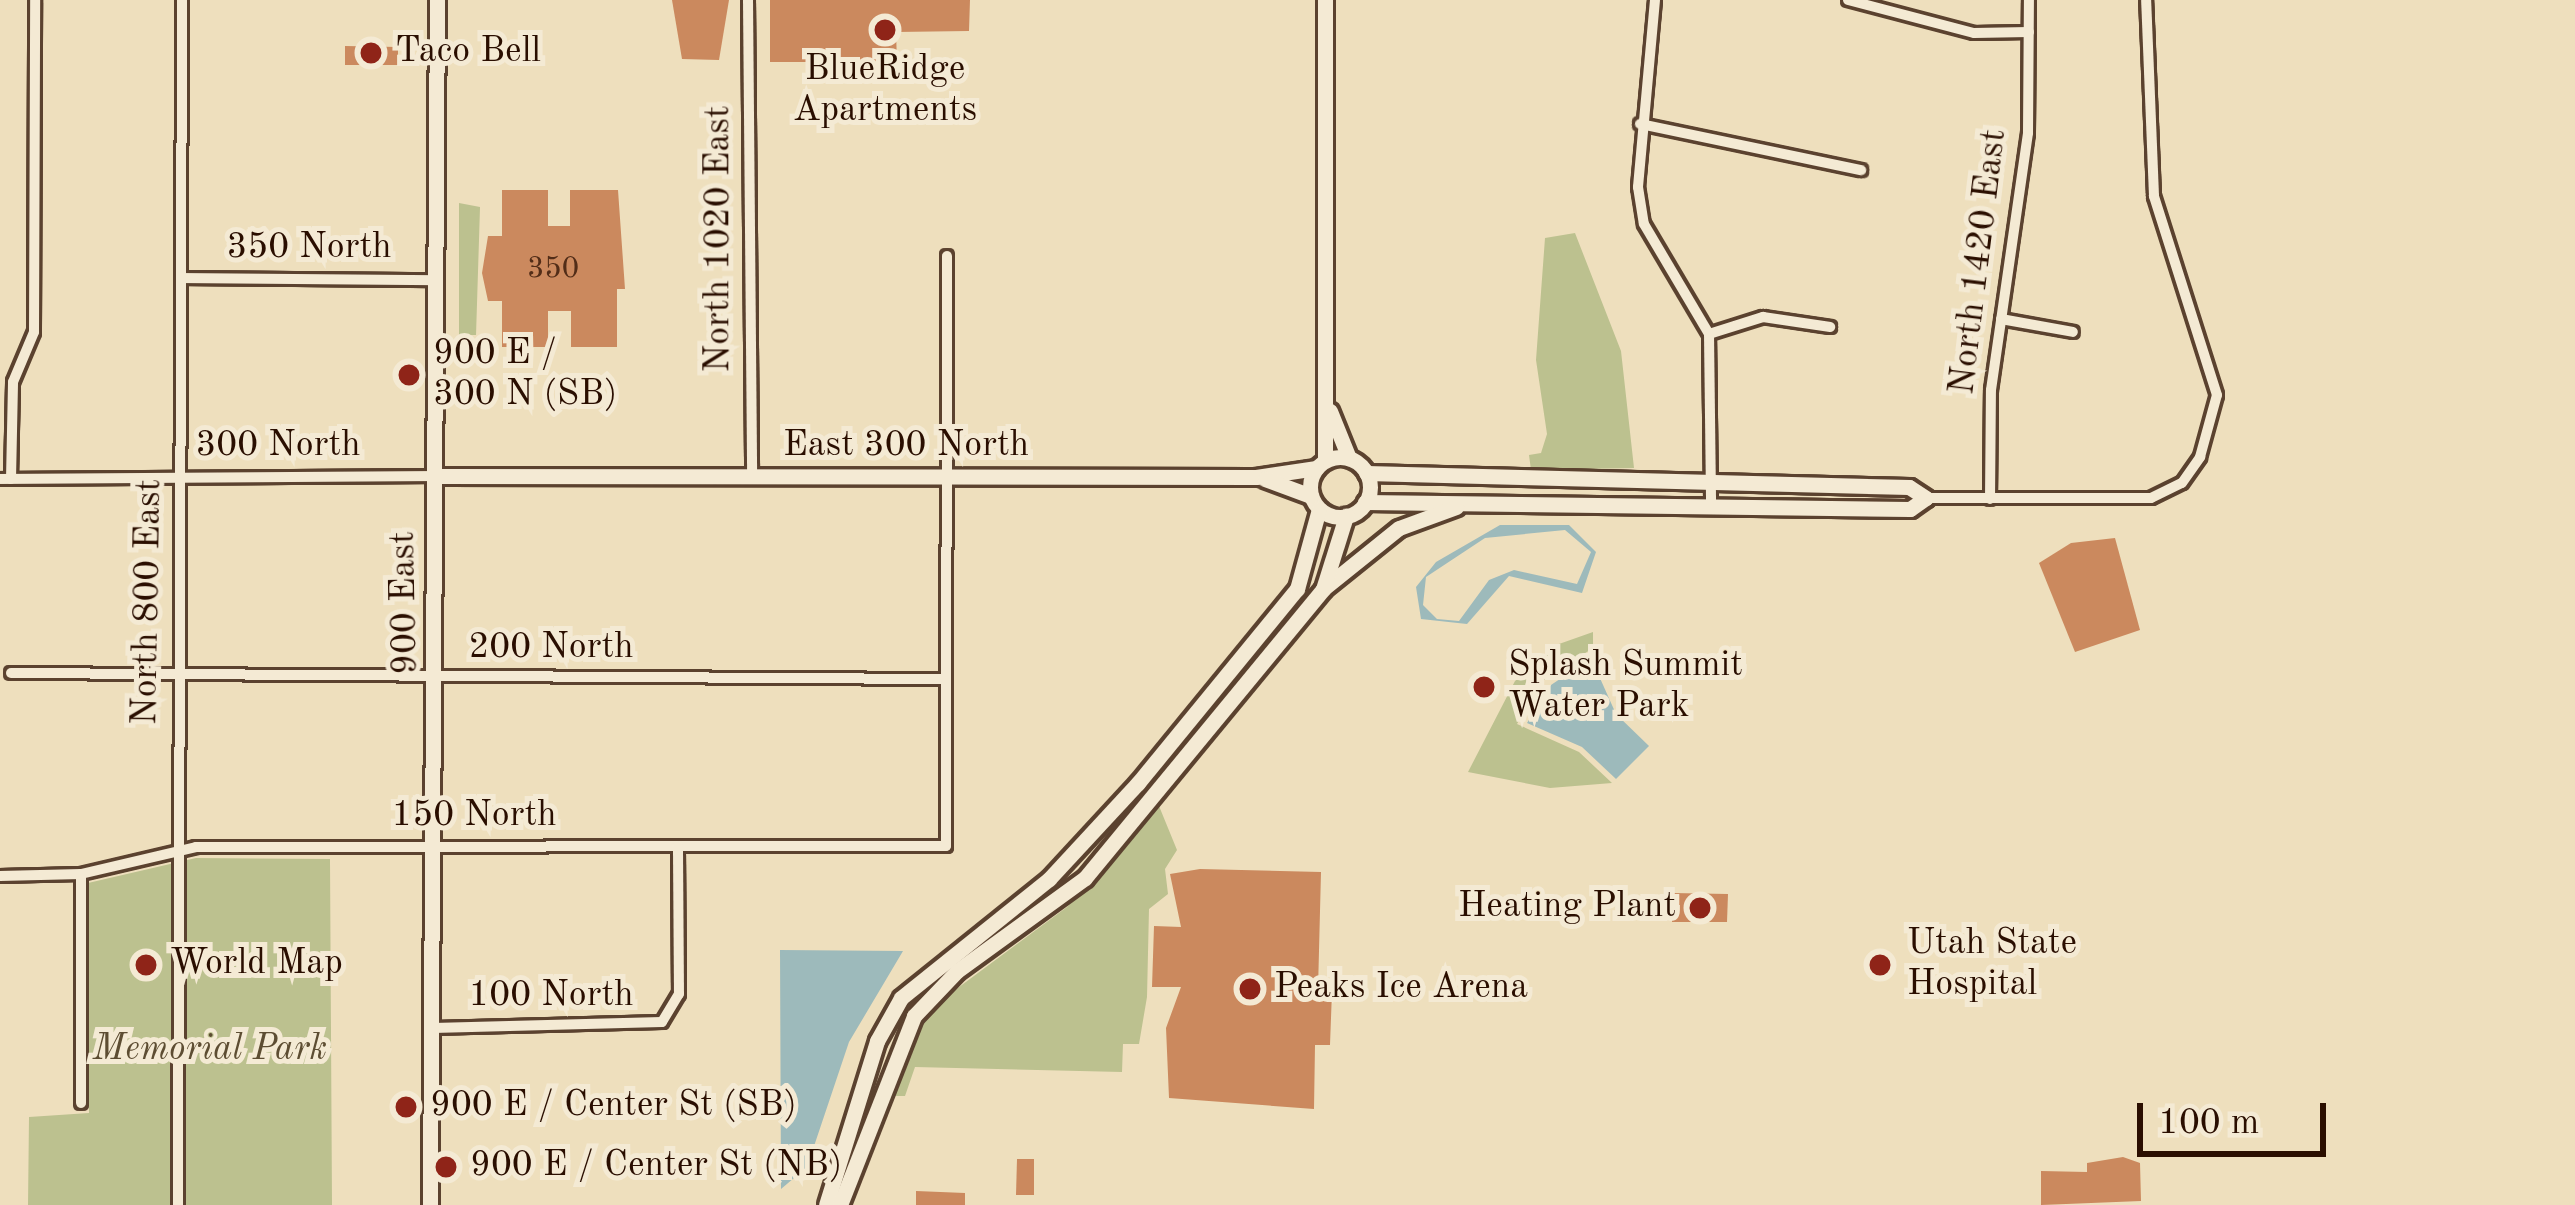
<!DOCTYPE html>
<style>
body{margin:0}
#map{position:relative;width:2575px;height:1205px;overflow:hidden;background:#eedfbd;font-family:"Old Standard TT",serif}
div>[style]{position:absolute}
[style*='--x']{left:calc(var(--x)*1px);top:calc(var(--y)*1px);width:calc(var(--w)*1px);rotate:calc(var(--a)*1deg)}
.green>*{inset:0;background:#bcc18f}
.water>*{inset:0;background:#9dbabb}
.building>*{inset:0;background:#cb895e}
.roads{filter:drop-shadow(3px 0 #5b422f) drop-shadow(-3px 0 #5b422f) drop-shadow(0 3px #5b422f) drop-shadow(0 -3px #5b422f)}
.street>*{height:10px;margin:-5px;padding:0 5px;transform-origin:5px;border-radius:5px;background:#f4ead4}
.secondary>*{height:15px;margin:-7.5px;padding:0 7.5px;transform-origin:7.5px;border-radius:7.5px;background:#f4ead4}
.secondary>.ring{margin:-7.5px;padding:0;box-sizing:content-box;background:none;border:15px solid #f4ead4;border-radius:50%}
.dots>*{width:33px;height:33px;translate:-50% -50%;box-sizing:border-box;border:6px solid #f4ead4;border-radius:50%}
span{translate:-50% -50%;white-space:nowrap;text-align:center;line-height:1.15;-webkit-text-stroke:10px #f4ead4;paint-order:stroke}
.number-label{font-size:30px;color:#522d18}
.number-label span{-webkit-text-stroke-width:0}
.poi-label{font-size:36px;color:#2a0e00}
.left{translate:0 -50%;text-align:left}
.right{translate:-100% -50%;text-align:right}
.street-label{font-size:36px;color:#2a0e00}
.park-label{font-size:36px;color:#5d4d32;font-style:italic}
.scale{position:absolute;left:2137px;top:1103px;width:189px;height:54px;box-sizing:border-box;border:6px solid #2a0e00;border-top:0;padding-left:15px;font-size:36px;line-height:42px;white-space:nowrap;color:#2a0e00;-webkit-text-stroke:9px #f4ead4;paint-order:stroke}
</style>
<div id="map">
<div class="green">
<div style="clip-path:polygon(459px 203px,480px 207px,476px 335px,459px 335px)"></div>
<div style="clip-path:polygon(1575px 233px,1621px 351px,1634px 468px,1531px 470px,1529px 455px,1541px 453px,1547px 434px,1536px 360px,1545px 238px)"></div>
<div style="clip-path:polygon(1593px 632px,1593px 648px,1542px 681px,1517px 724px,1579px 752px,1612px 783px,1550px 788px,1468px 772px,1515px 681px,1559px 644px)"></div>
<div style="clip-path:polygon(1159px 806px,1177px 850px,1165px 869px,1168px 894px,1149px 909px,1147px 997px,1139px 1044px,1123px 1044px,1122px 1072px,915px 1067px,905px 1096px,892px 1096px,917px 1032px,943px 999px,1067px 907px)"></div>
<div style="clip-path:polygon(196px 858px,330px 859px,332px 1205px,28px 1205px,29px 1117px,89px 1113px,88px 883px)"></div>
</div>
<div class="water">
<div style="clip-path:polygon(evenodd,1569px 525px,1596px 552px,1582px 593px,1509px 576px,1467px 624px,1421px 619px,1416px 587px,1436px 562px,1500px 525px,1569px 525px,1565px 530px,1591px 552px,1577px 584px,1514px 570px,1489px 580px,1459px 621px,1437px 619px,1423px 605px,1426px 577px,1485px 538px,1565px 530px)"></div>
<div style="clip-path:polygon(1591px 658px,1616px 714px,1649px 746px,1616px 779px,1582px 747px,1527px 723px,1551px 685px)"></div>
<div style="clip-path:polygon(780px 950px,903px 951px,849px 1042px,807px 1167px,781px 1189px)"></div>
</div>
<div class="building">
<div style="clip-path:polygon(672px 0,729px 0,719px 60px,682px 59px)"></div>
<div style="clip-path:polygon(770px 0,970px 0,969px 31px,896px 32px,897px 62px,770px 62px)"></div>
<div style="clip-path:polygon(345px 46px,398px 47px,398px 65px,345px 65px)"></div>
<div style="clip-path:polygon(502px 190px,548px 190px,548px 226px,570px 226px,570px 190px,618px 190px,625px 289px,617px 289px,617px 347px,571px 347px,571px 311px,548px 311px,548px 347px,502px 347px,502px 301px,488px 301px,482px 273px,488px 236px,502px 236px)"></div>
<div style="clip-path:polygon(2115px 538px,2140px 630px,2075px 652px,2039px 563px,2071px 543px)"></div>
<div style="clip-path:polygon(1200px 869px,1321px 872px,1318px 990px,1332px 991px,1330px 1045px,1315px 1045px,1314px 1109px,1169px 1098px,1166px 1028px,1181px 987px,1152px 987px,1154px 926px,1181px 927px,1170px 874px)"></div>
<div style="clip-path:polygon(1672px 893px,1728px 894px,1727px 922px,1672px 922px)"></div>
<div style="clip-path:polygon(2123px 1157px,2140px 1163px,2141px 1201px,2041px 1205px,2041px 1171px,2087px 1172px,2087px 1163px)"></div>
<div style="clip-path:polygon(1017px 1159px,1034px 1159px,1034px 1195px,1016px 1195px)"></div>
<div style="clip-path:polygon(916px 1191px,965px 1193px,965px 1205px,916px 1205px)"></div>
</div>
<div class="roads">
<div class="street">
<div style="--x:748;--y:0;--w:477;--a:89.5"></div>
<div style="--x:1655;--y:0;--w:188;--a:95.2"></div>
<div style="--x:1638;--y:187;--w:37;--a:81"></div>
<div style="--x:1644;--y:224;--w:128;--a:59.4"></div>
<div style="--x:1709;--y:334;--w:173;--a:89.3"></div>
<div style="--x:1848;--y:0;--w:130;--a:14.7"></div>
<div style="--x:1974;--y:33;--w:55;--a:-1"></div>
<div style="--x:1640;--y:124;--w:226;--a:11.8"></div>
<div style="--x:183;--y:278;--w:252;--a:0.5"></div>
<div style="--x:2001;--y:319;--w:73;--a:10.2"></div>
<div style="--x:1709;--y:334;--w:57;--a:-17.5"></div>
<div style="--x:1763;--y:317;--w:68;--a:8.5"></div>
<div style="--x:0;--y:479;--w:434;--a:-0.4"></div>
<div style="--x:11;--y:479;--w:97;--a:-88.8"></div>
<div style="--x:13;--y:382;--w:54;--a:-67.2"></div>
<div style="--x:34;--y:332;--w:332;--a:-89.8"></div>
<div style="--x:1926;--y:498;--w:225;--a:0"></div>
<div style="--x:2151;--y:498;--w:34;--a:-26"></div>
<div style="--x:2182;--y:483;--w:32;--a:-55"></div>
<div style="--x:2200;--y:457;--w:64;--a:-74.7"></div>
<div style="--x:2217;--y:395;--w:209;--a:-107.6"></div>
<div style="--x:2154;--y:196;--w:196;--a:-92.3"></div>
<div style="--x:1990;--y:499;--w:109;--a:-89.5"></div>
<div style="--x:1991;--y:390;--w:260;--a:-81.8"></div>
<div style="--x:2028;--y:133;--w:133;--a:-89.6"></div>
<div style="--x:11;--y:673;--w:935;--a:0.37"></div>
<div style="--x:81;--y:874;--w:229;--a:90"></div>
<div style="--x:0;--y:876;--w:81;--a:-1.4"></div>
<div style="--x:81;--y:874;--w:118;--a:-13.2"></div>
<div style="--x:196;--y:847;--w:750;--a:-0.08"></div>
<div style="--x:946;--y:846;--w:590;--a:-89.9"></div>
<div style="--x:433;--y:1028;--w:229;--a:-1.5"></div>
<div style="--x:662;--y:1022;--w:33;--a:-59"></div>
<div style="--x:679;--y:994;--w:148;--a:-90.4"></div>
<div style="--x:178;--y:1205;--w:1205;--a:-89.81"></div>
</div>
<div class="secondary">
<div style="--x:1330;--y:411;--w:51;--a:68"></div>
<div class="ring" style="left:1310px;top:457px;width:45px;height:45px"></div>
<div style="--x:1325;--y:460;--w:460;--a:-90"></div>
<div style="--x:434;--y:476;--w:822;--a:0.07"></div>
<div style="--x:1256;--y:477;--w:61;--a:-8.5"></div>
<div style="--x:1265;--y:479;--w:49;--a:20.3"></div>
<div style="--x:1365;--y:502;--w:545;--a:0.74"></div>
<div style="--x:1910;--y:509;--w:19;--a:-35"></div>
<div style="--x:1926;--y:498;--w:20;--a:-147"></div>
<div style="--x:1909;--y:487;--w:543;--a:-178.52"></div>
<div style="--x:1323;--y:589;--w:97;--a:-38.8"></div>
<div style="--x:1399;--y:528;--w:61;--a:-20.2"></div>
<div style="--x:430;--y:1205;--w:1205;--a:-89.67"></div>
<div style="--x:826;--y:1205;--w:172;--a:-72.7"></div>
<div style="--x:877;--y:1041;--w:49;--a:-60.8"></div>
<div style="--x:901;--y:998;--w:190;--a:-38.8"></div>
<div style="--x:1049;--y:879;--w:131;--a:-47.2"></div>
<div style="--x:1138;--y:783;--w:251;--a:-50.7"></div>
<div style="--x:1297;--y:589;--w:83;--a:-74.6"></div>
<div style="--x:840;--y:1205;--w:203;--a:-68.6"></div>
<div style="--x:914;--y:1016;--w:62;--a:-46.3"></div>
<div style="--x:957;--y:971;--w:158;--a:-36"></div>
<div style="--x:1085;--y:878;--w:374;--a:-50.5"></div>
<div style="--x:1323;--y:589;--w:77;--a:-72.5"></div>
</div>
</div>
<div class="dots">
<div style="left:885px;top:30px;background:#8f2418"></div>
<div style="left:371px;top:53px;background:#8f2418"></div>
<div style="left:409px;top:375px;background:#8f2418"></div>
<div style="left:1484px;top:687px;background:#8f2418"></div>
<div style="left:1700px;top:908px;background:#8f2418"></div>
<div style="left:146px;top:965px;background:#8f2418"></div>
<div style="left:1880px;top:965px;background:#8f2418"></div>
<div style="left:1250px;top:989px;background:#8f2418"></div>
<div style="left:406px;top:1107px;background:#8f2418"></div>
<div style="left:446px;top:1167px;background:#8f2418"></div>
</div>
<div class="number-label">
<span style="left:553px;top:269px">350</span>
</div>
<div class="poi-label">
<span class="left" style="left:395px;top:53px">Taco Bell</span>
<span style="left:885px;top:91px">BlueRidge<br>Apartments</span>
<span class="left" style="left:433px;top:375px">900 E /<br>300 N (SB)</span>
<span class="left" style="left:1508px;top:687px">Splash Summit<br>Water Park</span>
<span class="right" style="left:1676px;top:908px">Heating Plant</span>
<span class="left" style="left:1907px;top:965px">Utah State<br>Hospital</span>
<span class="left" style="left:170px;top:965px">World Map</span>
<span class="left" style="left:1274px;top:989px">Peaks Ice Arena</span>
<span class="left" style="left:430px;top:1107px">900 E / Center St (SB)</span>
<span class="left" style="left:470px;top:1167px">900 E / Center St (NB)</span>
</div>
<div class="street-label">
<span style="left:720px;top:239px;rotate:-90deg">North 1020 East</span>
<span style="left:309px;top:249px">350 North</span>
<span style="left:1980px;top:262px;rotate:-83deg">North 1420 East</span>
<span style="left:278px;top:447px">300 North</span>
<span style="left:906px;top:447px">East 300 North</span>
<span style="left:149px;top:602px;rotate:-89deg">North 800 East</span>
<span style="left:406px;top:603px;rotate:-91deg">900 East</span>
<span style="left:551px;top:649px">200 North</span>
<span style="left:474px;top:817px">150 North</span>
<span style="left:551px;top:997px">100 North</span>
</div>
<div class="park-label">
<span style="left:210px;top:1051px">Memorial Park</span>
</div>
<div class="scale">100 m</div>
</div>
